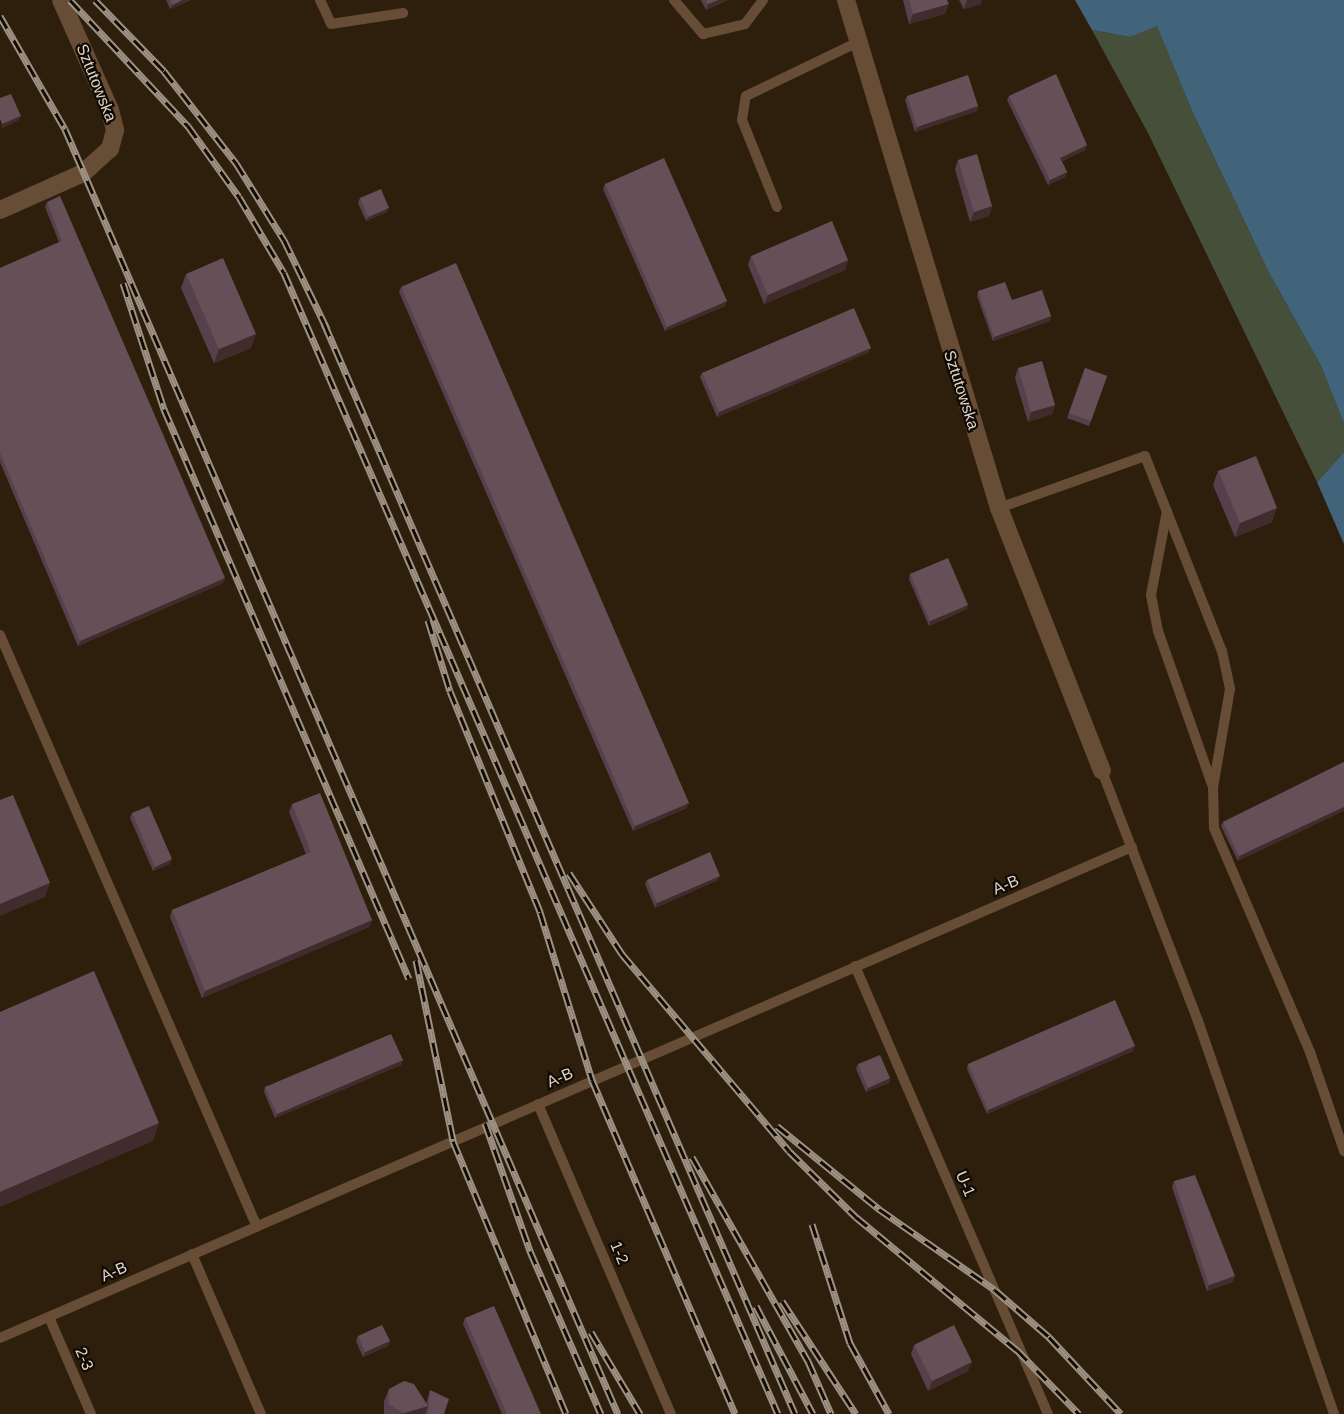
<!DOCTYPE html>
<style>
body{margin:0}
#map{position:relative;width:1344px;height:1414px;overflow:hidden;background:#2e1f0d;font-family:Arial,sans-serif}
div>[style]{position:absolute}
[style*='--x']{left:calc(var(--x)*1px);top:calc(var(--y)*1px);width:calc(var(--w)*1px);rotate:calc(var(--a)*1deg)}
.green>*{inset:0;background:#454f3a}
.water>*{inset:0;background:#41647a}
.lane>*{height:10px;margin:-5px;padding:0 5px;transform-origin:5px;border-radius:5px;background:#674d35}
.street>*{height:18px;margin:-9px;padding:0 9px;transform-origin:9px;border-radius:9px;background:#674d35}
.rail>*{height:7px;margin-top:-3.5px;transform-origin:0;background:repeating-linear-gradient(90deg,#110b04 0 14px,#9d9183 0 28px);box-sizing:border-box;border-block:2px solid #9d9183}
.wall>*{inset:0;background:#56404b}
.shaded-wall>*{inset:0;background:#402c2c}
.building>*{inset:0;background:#655058}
span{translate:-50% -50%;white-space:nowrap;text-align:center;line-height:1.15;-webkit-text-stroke:4.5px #110b04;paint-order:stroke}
.street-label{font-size:16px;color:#dfd5ca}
</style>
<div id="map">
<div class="green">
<div style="clip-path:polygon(1157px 25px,1192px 111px,1269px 273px,1321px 366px,1344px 424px,1344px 452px,1317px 482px,1148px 133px,1092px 30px,1130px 37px)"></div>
</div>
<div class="water">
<div style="clip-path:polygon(1075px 0,1344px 0,1344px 424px,1321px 366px,1269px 273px,1192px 111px,1157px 26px,1130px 37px,1092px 30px)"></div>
<div style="clip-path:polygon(1344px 452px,1344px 544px,1317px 482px)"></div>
</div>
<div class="lane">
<div style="--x:320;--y:0;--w:26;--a:65"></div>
<div style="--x:331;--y:24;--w:73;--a:-8.7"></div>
<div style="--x:674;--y:0;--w:45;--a:49.5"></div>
<div style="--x:703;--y:34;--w:43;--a:-13.4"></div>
<div style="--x:745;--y:24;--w:30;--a:-53"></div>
<div style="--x:777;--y:207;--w:94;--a:-111.9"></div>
<div style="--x:742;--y:120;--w:24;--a:-81"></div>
<div style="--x:746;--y:96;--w:124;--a:-25.7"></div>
<div style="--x:999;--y:508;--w:155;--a:-19.6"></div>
<div style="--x:1145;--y:456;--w:210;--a:68.5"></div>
<div style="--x:1222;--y:651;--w:39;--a:78"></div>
<div style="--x:1230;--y:689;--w:99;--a:99.8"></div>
<div style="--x:1213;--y:787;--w:41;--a:88.6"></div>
<div style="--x:1214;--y:828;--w:244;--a:66.8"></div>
<div style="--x:1310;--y:1052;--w:105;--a:71"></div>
<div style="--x:1167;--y:511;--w:86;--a:100.8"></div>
<div style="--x:1151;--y:595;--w:37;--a:79"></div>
<div style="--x:1158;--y:631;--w:162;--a:70.6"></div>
<div style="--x:0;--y:635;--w:645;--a:66.53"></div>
<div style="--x:1102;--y:771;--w:268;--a:69"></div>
<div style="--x:1198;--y:1021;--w:416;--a:70.9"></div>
<div style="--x:855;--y:966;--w:488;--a:66.7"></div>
<div style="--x:538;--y:1104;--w:337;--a:66.8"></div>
<div style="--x:192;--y:1254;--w:174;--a:66.7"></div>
<div style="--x:49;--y:1317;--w:106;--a:66.6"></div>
<div style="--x:0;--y:1338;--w:1234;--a:-23.45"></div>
</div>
<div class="street">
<div style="--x:846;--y:0;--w:531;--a:73.24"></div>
<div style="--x:999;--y:508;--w:282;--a:68.6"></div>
<div style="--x:0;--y:210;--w:91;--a:-24"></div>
<div style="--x:83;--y:173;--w:36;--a:-42"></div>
<div style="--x:110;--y:149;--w:20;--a:-75"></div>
<div style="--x:115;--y:130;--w:21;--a:-104"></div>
<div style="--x:110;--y:110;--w:120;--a:-114"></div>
</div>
<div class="rail">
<div style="--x:70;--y:0;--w:173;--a:46.9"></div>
<div style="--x:188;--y:126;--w:87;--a:54.3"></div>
<div style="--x:239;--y:197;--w:88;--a:59.4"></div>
<div style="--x:284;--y:273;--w:1243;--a:66.59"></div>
<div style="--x:95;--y:0;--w:99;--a:45.8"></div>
<div style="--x:164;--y:71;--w:117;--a:52"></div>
<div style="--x:236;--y:163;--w:91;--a:58.1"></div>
<div style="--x:284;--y:240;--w:99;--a:64.2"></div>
<div style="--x:0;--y:16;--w:130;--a:60.1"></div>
<div style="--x:65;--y:129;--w:1399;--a:66.72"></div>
<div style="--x:123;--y:283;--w:133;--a:72"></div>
<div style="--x:164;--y:409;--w:620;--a:66.74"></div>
<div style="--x:324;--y:323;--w:1188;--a:66.65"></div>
<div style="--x:428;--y:620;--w:74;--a:72.8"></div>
<div style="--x:450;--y:691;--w:239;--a:67.8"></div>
<div style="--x:540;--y:912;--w:176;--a:72.8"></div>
<div style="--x:592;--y:1080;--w:363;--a:66.8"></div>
<div style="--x:569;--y:873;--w:97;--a:56.8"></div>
<div style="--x:622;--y:954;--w:258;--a:49.7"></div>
<div style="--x:789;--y:1151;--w:94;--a:44.6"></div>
<div style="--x:856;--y:1217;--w:209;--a:39.6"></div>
<div style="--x:1017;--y:1350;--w:89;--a:45.9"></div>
<div style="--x:416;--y:960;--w:185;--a:78.4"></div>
<div style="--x:453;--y:1141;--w:295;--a:67.5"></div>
<div style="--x:485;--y:1123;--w:136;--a:70.6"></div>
<div style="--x:530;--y:1251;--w:178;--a:66.5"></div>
<div style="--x:777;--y:1126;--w:132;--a:39.1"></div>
<div style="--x:879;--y:1209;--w:141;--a:34.9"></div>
<div style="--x:995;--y:1290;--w:72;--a:41"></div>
<div style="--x:1049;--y:1337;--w:105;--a:46.9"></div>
<div style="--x:692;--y:1157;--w:235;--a:60.4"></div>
<div style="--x:808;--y:1361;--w:58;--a:66.5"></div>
<div style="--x:812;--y:1224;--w:125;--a:72.3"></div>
<div style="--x:850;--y:1343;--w:81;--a:61.2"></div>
<div style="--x:782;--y:1301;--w:135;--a:56.8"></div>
<div style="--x:756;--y:1306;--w:122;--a:62.2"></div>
<div style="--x:591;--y:1332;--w:96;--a:59.1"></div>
</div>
<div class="wall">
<div style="clip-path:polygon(166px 0,191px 0,170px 9px)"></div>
<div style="clip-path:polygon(701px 0,728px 0,706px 10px)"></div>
<div style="clip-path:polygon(903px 0,947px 0,945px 14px,909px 24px)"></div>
<div style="clip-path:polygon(959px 0,982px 0,981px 4px,964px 9px)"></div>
<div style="clip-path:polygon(907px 96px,978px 106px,977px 111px,915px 132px,905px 100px)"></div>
<div style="clip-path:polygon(1009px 96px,1087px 145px,1085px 150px,1062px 161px,1067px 172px,1065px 177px,1048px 185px,1007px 100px)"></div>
<div style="clip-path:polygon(958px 160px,992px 206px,989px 216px,970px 222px,955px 169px)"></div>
<div style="clip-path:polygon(605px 184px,725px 306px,665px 331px,603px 189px)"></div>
<div style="clip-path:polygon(360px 198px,387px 212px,366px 221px,358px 203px)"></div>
<div style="clip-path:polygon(47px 202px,223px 583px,78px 646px,0 462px,0 268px,59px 242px,45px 207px)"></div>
<div style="clip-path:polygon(751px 256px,848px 260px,845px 270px,764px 304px,748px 265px)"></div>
<div style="clip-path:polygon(186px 274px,251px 348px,214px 363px,181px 288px)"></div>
<div style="clip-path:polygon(401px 287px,687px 808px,633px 831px,399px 292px)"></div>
<div style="clip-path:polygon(978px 291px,1012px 300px,1051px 316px,1050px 321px,993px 341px,977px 296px)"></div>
<div style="clip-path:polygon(869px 352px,717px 417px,700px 377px,702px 373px)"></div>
<div style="clip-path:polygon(1018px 368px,1055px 405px,1052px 414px,1028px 422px,1015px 378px)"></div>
<div style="clip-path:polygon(1085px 368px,1107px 376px,1089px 426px,1067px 418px)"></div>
<div style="clip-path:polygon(1218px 471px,1272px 522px,1235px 537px,1213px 485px)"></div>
<div style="clip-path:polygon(910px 574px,967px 609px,929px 626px,909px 579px)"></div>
<div style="clip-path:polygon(1344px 762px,1238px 861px,1221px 826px,1223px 822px)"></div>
<div style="clip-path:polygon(292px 804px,372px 920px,369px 927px,202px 998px,170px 917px,172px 910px,306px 854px,289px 812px)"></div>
<div style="clip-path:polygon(132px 813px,170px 864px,153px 871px,130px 818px)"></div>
<div style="clip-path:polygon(647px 880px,718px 880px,655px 908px,645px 884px)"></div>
<div style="clip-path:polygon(1133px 1051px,987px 1114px,967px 1069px,968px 1064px)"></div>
<div style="clip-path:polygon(403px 1060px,401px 1065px,275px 1118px,264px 1092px,265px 1087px)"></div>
<div style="clip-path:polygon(858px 1064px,890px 1078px,889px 1083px,866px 1092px,856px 1069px)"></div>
<div style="clip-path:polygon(1174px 1181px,1233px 1282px,1207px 1291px,1172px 1187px)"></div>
<div style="clip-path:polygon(465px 1318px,541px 1414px,502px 1414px,463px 1324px)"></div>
<div style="clip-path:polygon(358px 1336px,390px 1341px,388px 1346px,363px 1357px,356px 1341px)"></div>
<div style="clip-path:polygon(914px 1345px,968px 1371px,928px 1391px,911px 1354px)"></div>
<div style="clip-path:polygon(389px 1389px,426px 1404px,430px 1390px,444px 1414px,425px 1414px,425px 1413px,425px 1414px,384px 1414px,384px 1401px)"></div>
</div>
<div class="shaded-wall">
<div style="clip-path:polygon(182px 0,191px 0,170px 9px,172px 5px)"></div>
<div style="clip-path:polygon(718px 0,728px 0,706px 10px,708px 4px)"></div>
<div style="clip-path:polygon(967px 0,982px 0,981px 4px,964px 9px)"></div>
<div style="clip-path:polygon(949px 4px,945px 14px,909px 24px,913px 14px)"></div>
<div style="clip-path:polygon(978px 106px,977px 111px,915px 132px,917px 127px)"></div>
<div style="clip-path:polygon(21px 116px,19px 120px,1px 129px,2px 124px)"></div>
<div style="clip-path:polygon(1087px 145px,1085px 150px,1059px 163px,1060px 158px)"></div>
<div style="clip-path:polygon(1067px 172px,1065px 177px,1048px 185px,1050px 180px)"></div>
<div style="clip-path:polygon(992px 206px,989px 216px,970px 222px,974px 212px)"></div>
<div style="clip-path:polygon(389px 208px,387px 212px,366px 221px,368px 217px)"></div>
<div style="clip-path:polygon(848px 260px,845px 270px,764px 304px,768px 295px)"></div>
<div style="clip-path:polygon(727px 301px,725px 306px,665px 331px,667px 327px)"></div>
<div style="clip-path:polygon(1051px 316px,1050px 321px,993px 341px,994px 337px)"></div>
<div style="clip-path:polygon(256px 334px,251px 348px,214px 363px,219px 349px)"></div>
<div style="clip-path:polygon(871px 348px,869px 352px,717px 417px,719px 412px)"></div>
<div style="clip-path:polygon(1055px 405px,1052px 414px,1028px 422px,1031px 412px)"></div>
<div style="clip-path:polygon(1277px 508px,1272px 522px,1235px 537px,1240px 523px)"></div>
<div style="clip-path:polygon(225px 578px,223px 583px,78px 646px,80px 641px)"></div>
<div style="clip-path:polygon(968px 605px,967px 609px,929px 626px,930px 621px)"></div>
<div style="clip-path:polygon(689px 803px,687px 808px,633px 831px,635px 826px)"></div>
<div style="clip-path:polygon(1344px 807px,1344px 811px,1238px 861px,1239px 856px)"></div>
<div style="clip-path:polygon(172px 859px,170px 864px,153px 871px,155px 867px)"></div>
<div style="clip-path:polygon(720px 876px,718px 880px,655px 908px,657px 903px)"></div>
<div style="clip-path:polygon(50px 883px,45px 897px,0 916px,0 904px)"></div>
<div style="clip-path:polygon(372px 920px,369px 927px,202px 998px,205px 991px)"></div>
<div style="clip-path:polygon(1135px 1046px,1133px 1051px,987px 1114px,988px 1110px)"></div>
<div style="clip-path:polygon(403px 1060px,401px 1065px,275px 1118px,277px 1114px)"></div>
<div style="clip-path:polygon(890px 1078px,889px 1083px,866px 1092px,868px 1088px)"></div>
<div style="clip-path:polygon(159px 1123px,153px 1141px,0 1207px,0 1192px)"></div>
<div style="clip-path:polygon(1235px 1276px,1233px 1282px,1207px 1291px,1209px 1285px)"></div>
<div style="clip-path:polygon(390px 1341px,388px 1346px,363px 1357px,365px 1352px)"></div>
<div style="clip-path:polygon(972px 1362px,968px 1371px,928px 1391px,932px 1381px)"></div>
<div style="clip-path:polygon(428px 1406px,425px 1414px,403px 1414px,404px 1413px)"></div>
</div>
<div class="building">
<div style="clip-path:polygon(170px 0,182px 0,172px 5px)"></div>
<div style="clip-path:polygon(706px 0,718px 0,708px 4px)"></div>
<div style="clip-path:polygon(909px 0,947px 0,949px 4px,913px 14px)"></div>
<div style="clip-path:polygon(1056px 74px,1087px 145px,1060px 158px,1067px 172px,1050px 180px,1009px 96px)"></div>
<div style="clip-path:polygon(968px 75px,978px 106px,917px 127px,907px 96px)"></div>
<div style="clip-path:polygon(11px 94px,21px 116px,2px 124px,0 119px,0 98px)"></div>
<div style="clip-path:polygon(977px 154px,992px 206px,974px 212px,958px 160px)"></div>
<div style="clip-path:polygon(664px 158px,727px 301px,667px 327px,605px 184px)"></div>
<div style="clip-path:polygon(381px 189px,389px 208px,368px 217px,360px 198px)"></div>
<div style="clip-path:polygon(60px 196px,225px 578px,80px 641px,0 453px,0 268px,62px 241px,47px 202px)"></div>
<div style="clip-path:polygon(832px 221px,848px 260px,768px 295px,751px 256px)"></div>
<div style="clip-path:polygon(223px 258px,256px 334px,219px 349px,186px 274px)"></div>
<div style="clip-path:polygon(456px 263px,689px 803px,635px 826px,401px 287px)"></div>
<div style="clip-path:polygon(1005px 282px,1012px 300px,1042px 290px,1051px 316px,994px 337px,978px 291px)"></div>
<div style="clip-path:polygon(854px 308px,871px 348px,719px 412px,702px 373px)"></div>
<div style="clip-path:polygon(1042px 361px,1055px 405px,1031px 412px,1018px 368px)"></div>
<div style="clip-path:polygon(1085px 368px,1107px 376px,1091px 421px,1069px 413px)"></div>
<div style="clip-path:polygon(1256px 456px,1277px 508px,1240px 523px,1218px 471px)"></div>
<div style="clip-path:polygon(948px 558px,968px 605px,930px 621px,910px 574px)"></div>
<div style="clip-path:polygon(1344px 762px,1344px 807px,1239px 856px,1223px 822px)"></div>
<div style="clip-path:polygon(320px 793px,372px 920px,205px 991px,172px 910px,311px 852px,292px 804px)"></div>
<div style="clip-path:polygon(13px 795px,50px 883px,0 904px,0 800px)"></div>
<div style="clip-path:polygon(149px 806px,172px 859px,155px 867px,132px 813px)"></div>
<div style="clip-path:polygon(710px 852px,720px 876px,657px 903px,647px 880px)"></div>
<div style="clip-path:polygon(94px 971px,159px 1123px,0 1192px,0 1012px)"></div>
<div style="clip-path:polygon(1115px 1000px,1135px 1046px,988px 1110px,968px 1064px)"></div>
<div style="clip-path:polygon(391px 1034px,403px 1060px,277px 1114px,265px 1087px)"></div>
<div style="clip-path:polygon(880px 1055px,890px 1078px,868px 1088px,858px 1064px)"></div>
<div style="clip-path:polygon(1195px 1175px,1235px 1276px,1209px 1285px,1174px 1181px)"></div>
<div style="clip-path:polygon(494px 1306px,541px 1414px,507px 1414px,465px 1318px)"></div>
<div style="clip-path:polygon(382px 1325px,390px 1341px,365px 1352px,358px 1336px)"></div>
<div style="clip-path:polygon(954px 1325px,972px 1362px,932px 1381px,914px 1345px)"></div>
<div style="clip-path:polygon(404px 1381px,414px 1384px,428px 1406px,404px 1413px,388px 1404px,389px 1389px)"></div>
<div style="clip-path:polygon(430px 1390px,449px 1399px,444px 1414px,428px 1414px)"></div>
</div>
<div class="street-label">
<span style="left:96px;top:83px;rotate:68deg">Sztutowska</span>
<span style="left:961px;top:390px;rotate:72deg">Sztutowska</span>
<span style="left:1006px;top:885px;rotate:-23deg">A-B</span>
<span style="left:560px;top:1078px;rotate:-24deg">A-B</span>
<span style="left:965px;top:1184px;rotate:67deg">U-1</span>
<span style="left:619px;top:1253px;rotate:67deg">1-2</span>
<span style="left:114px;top:1272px;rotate:-24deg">A-B</span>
<span style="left:84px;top:1359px;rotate:67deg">2-3</span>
</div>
</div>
